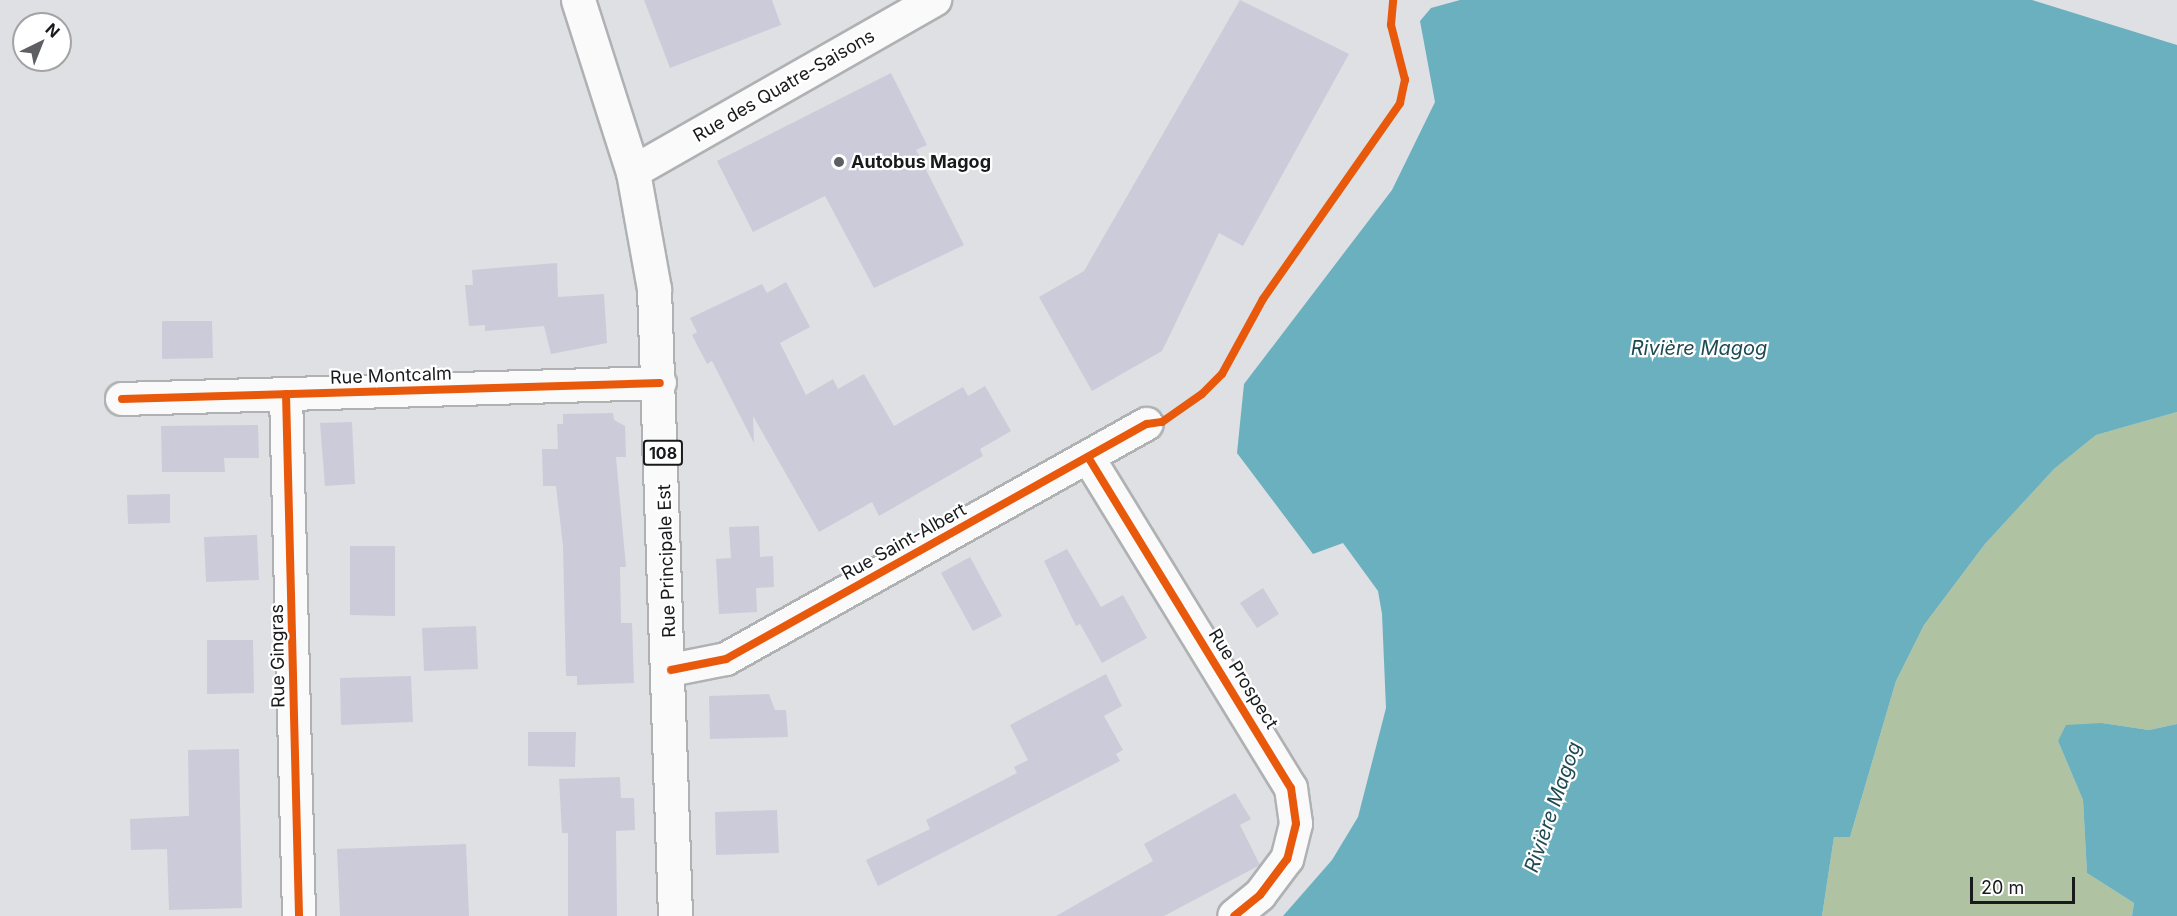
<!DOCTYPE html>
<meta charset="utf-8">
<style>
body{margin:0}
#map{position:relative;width:2177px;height:916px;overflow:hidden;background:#dee0e3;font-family:Inter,sans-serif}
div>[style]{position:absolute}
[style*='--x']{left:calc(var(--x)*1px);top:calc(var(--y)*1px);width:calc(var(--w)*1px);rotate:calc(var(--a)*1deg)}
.forest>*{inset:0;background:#afc3a2}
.water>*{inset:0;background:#6ab0be}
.building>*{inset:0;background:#cccbd9}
.roads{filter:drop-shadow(2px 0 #afb1b3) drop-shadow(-2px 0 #afb1b3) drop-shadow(0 2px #afb1b3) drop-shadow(0 -2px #afb1b3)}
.minor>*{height:32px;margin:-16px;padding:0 16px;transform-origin:16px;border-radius:16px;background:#fafafb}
.primary>*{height:33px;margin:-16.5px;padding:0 16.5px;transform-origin:16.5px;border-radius:16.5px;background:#fafafb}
.cycleway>*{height:8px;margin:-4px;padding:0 4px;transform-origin:4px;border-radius:4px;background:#e8590c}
.dots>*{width:16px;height:16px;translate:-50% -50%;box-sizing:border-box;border:3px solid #fff;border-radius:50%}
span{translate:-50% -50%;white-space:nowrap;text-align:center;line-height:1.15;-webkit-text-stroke:4.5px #fff;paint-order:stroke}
.shield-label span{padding:2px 4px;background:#fff;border:2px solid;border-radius:4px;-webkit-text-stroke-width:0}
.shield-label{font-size:16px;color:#191a1c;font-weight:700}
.street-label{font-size:18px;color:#191a1c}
.poi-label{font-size:18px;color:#191a1c;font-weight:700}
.left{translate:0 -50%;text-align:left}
.water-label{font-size:20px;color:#1f4a52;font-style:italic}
.north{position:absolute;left:12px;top:12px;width:60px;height:60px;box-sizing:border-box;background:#fff;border:2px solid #a3a3a4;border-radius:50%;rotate:43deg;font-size:16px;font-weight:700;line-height:24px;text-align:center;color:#191a1c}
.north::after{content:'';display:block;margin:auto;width:21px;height:27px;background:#5e5f62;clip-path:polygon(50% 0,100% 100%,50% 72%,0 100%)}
.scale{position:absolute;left:1970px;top:877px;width:105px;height:27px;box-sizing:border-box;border:3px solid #191a1c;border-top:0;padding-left:8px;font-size:18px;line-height:21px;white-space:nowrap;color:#191a1c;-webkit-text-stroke:4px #fff;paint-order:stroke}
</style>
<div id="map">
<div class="forest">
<div style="clip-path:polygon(2177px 412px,2177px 724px,2149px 730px,2102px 723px,2058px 741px,2083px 800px,2087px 873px,2134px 903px,2132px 916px,1822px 916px,1834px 837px,1850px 837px,1896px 681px,1924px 625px,1985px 544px,2054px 469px,2096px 435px)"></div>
</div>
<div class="water">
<div style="clip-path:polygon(1460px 0,2032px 0,2177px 45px,2177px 412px,2096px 435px,2054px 469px,1985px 544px,1924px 625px,1896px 681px,1850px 837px,1834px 837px,1822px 916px,1283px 916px,1332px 860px,1358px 817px,1386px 708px,1382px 614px,1378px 591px,1343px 543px,1313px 554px,1237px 453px,1244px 384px,1392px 190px,1435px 102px,1420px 21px,1431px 8px)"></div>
<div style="clip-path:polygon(2102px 723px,2149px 730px,2177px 724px,2177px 916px,2132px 916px,2134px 903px,2087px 873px,2083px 800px,2058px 741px,2066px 725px)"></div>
</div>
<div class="building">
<div style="clip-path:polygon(644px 0,772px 0,781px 25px,670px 68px)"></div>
<div style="clip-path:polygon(1240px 0,1349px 54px,1243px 246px,1219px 233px,1162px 351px,1092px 391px,1039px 297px,1084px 271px)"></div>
<div style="clip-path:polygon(891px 73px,927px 145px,916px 150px,964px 245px,874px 288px,825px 196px,753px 232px,717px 161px)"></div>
<div style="clip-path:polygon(557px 263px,558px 297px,604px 294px,607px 343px,551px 354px,544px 326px,485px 331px,485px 325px,469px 326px,465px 285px,473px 285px,472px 270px)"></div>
<div style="clip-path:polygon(786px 282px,810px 327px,780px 343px,806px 395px,833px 379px,838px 389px,864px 374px,894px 426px,963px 387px,968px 396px,985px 386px,1011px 431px,980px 449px,983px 456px,879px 516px,872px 502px,819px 532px,753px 416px,754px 443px,712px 361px,707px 364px,692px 335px,697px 332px,690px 318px,762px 284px,767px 293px)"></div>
<div style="clip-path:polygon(162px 321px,212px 321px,213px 358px,162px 359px)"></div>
<div style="clip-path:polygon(613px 413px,614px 420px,625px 426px,626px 457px,616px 457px,626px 567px,620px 567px,621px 623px,632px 623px,634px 683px,577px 685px,577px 676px,566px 676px,563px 546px,556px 486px,543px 486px,542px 449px,558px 449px,557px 424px,563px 424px,563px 414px)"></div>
<div style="clip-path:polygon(352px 422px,355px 484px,325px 486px,320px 423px)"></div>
<div style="clip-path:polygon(258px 425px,259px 458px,224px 458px,225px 472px,162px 472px,161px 426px)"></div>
<div style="clip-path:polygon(170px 494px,170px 523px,128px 524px,127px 495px)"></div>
<div style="clip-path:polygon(759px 526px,760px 557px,773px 556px,774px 587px,756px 588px,757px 612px,719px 614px,716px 559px,731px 558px,729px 527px)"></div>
<div style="clip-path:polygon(257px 535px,259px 580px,206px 582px,204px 537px)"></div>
<div style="clip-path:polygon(350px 546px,395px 546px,395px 616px,350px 615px)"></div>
<div style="clip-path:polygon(1067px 549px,1101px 607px,1123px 595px,1147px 638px,1102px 663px,1080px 624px,1076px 626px,1044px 561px)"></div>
<div style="clip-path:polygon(970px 557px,1002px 616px,973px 631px,941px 573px)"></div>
<div style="clip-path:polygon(1263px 588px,1279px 614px,1257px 628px,1240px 603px)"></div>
<div style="clip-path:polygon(476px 626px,478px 669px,424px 671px,422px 628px)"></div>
<div style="clip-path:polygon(207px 640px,253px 640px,254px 693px,207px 694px)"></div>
<div style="clip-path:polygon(1106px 674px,1122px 706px,1104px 716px,1123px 750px,1116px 754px,1120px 761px,878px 886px,866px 860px,930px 829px,926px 820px,1017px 773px,1014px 767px,1028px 760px,1010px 725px)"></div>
<div style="clip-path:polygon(411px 676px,413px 722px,341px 725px,340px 678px)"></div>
<div style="clip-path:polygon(769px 694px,775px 710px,786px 710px,788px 737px,710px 739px,709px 696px)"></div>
<div style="clip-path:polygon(528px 732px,576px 732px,575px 767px,528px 766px)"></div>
<div style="clip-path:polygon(239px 749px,242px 908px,169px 910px,167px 849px,131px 850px,130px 819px,189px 816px,188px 750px)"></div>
<div style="clip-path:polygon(620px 777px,621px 798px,634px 798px,635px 830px,616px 831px,617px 916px,568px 916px,568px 833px,562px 833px,559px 779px)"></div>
<div style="clip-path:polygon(1235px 793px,1251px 819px,1240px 825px,1260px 865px,1164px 916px,1056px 916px,1153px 861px,1144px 844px)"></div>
<div style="clip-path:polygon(777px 810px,779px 853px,716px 855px,715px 812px)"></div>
<div style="clip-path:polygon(466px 844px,469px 916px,340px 916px,337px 849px)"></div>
</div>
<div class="roads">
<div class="minor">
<div style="--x:633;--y:172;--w:348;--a:-29.7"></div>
<div style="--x:286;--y:394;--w:522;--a:88.57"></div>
<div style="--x:122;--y:399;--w:538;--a:-1.7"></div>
<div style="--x:1088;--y:457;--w:388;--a:58.5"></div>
<div style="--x:1291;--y:788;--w:36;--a:82"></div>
<div style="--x:1296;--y:824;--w:36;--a:104"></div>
<div style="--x:1287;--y:859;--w:45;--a:126.9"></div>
<div style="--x:1260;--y:895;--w:33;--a:141"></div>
<div style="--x:671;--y:670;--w:56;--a:-11.3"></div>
<div style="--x:726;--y:659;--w:482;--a:-29.2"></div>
</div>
<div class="primary">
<div style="--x:578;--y:0;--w:181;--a:72.3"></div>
<div style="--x:633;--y:172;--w:119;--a:79.8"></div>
<div style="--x:654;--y:289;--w:627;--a:88.08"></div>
</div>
</div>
<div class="cycleway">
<div style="--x:286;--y:394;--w:522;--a:88.57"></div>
<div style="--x:122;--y:399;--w:538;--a:-1.7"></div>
<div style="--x:1088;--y:457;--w:388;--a:58.5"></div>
<div style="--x:1291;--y:788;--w:36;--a:82"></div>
<div style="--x:1296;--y:824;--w:36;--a:104"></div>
<div style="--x:1287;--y:859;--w:45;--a:126.9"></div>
<div style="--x:1260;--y:895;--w:33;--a:141"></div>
<div style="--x:671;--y:670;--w:56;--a:-11.3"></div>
<div style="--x:726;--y:659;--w:482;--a:-29.2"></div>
<div style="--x:1147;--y:424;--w:15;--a:-8"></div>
<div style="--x:1162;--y:422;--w:49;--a:-35"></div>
<div style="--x:1202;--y:394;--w:28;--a:-45"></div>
<div style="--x:1222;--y:374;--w:85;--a:-61.3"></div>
<div style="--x:1263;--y:299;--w:239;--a:-55"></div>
<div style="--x:1400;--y:103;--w:24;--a:-78"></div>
<div style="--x:1405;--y:80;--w:57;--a:-104.3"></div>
<div style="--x:1391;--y:25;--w:25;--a:-85"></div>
</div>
<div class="dots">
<div style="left:839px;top:162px;background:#5e5f62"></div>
</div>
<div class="shield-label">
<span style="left:663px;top:453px">108</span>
</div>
<div class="street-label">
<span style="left:784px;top:86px;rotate:-30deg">Rue des Quatre-Saisons</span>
<span style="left:391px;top:376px;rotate:-2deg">Rue Montcalm</span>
<span style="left:904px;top:542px;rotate:-29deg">Rue Saint-Albert</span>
<span style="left:667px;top:561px;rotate:-92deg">Rue Principale Est</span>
<span style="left:278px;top:656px;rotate:-91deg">Rue Gingras</span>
<span style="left:1243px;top:679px;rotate:58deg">Rue Prospect</span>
</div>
<div class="poi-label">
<span class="left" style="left:851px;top:162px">Autobus Magog</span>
</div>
<div class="water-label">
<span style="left:1699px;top:348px">Rivière Magog</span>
<span style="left:1553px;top:807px;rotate:-71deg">Rivière Magog</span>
</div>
<div class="north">N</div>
<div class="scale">20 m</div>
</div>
